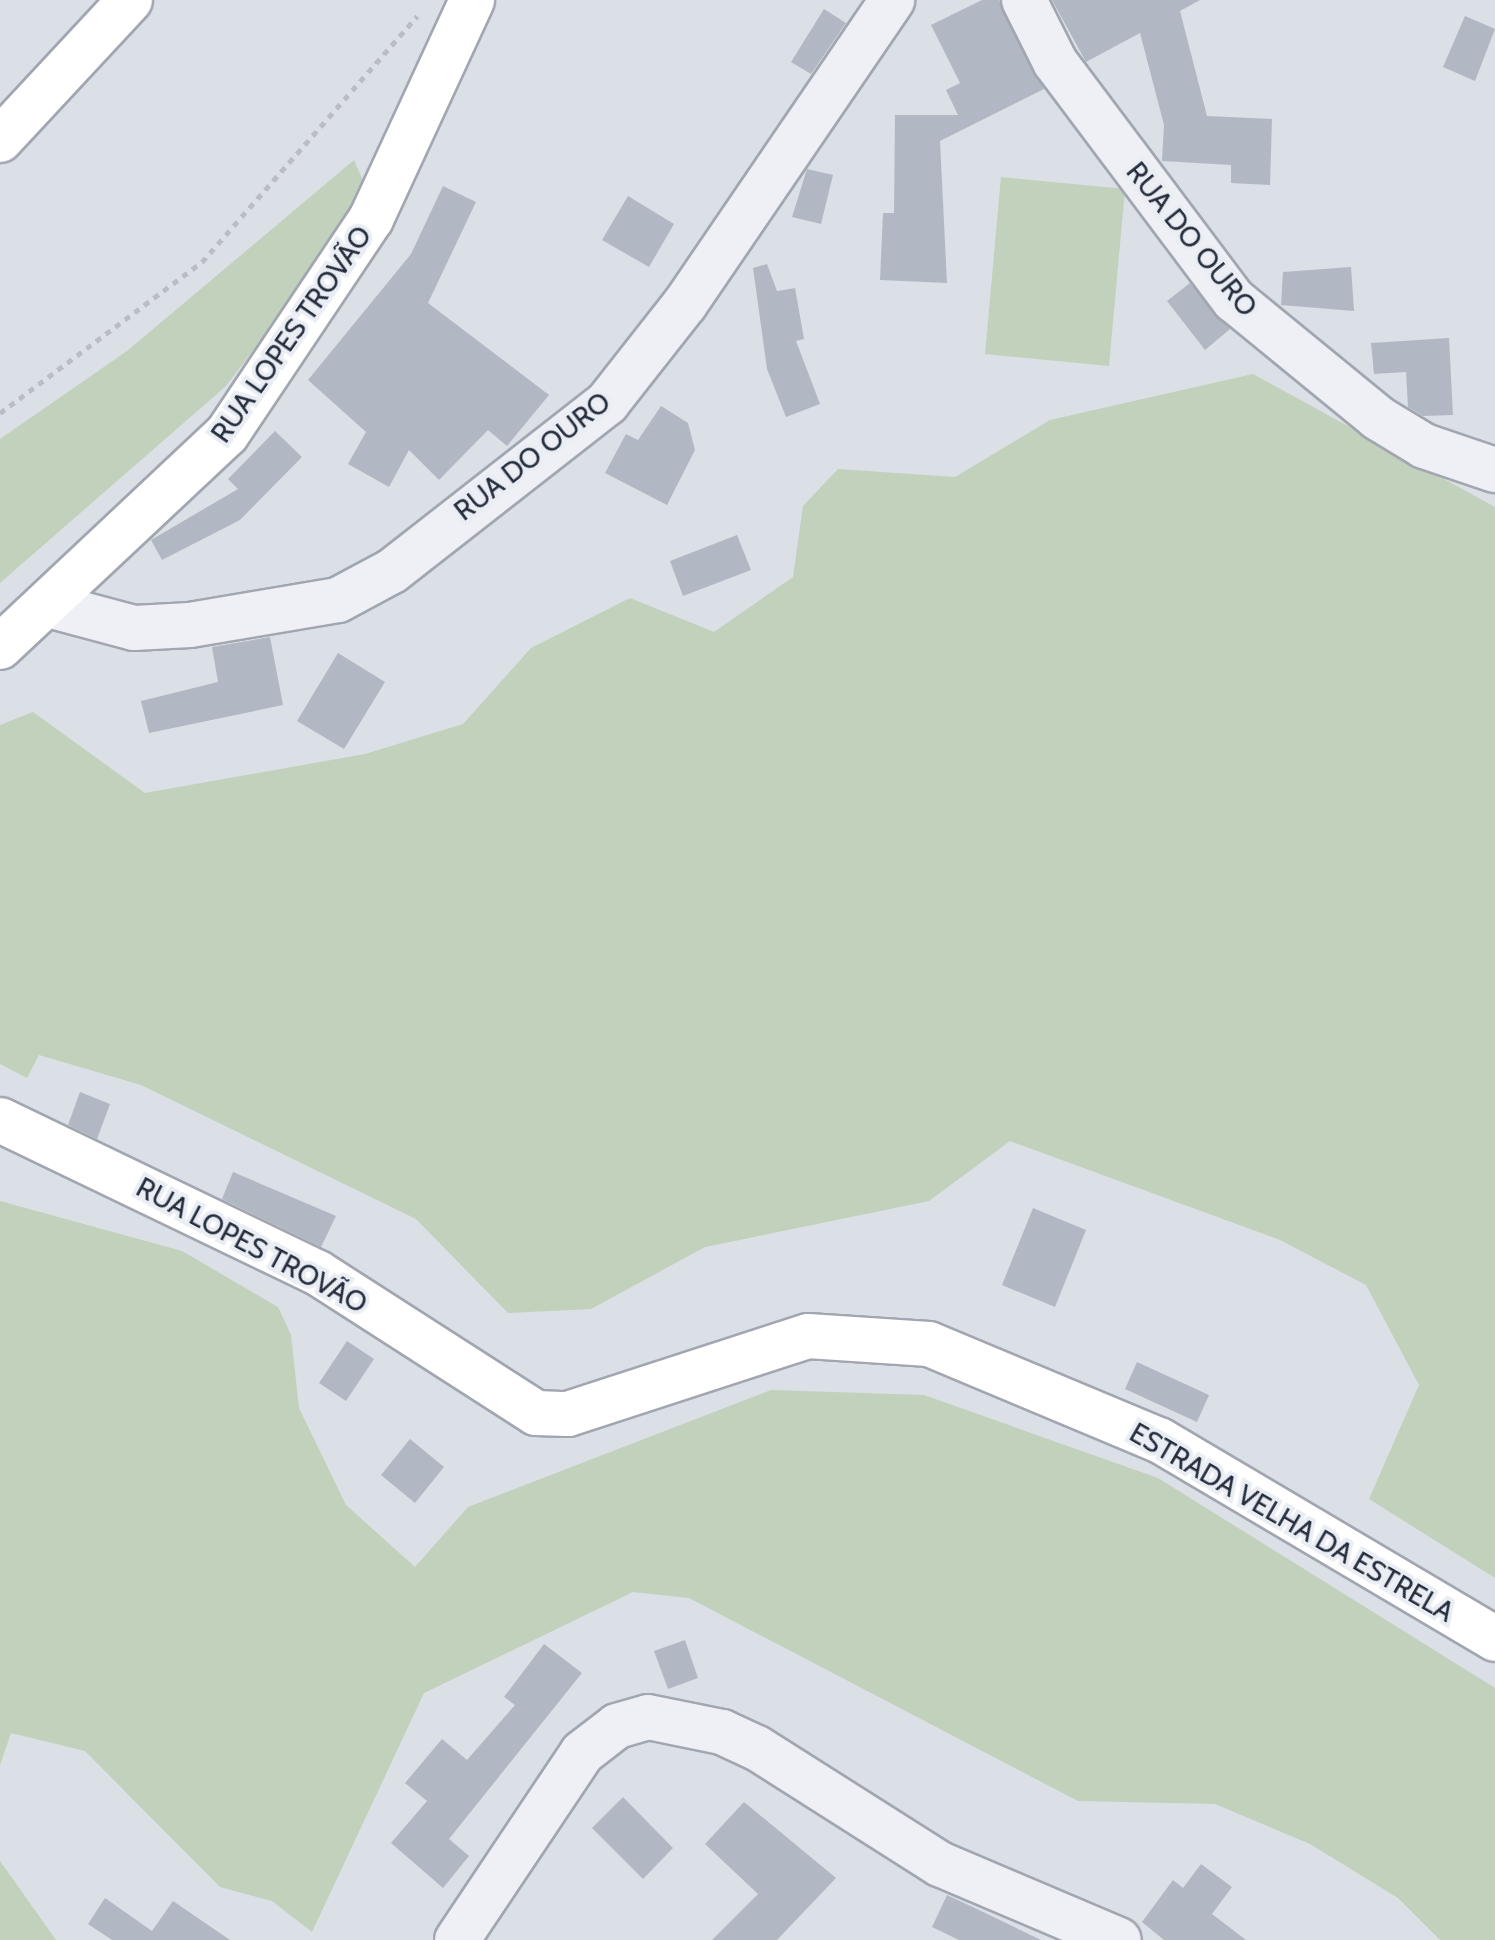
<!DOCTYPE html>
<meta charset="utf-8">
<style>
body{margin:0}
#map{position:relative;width:1495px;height:1940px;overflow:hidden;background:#dbdfe6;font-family:Cabin,sans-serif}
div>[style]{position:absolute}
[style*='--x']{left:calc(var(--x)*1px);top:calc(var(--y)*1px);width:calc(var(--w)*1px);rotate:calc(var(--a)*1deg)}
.green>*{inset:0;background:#c1d1bc}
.building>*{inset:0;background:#b2b8c3}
.path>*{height:5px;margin-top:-2.5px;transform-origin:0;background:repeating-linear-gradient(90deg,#babdc5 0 6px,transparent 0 12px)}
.roads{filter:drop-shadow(2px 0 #a1a6b0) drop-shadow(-2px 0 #a1a6b0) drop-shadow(0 2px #a1a6b0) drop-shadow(0 -2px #a1a6b0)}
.minor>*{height:44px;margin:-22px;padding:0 22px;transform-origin:22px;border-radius:22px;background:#eef0f5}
.major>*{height:44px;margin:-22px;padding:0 22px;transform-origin:22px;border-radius:22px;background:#fff}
span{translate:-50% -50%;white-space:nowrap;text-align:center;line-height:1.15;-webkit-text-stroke:8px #eaeef4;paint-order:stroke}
.street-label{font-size:28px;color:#252d3d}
</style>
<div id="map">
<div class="green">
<div style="clip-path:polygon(354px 160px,364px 183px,342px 233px,226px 386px,0 583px,0 439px,127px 351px)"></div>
<div style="clip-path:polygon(1001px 177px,1125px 189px,1109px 366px,985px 354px)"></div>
<div style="clip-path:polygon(1253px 374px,1495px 507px,1495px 1578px,1369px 1499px,1419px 1385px,1366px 1285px,1280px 1240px,1010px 1141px,929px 1201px,705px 1247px,591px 1309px,508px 1313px,416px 1219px,141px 1085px,39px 1055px,27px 1078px,0 1064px,0 725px,33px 712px,145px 793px,365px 754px,463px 724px,531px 648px,630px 598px,714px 632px,793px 577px,803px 506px,838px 469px,955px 477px,1050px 420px)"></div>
<div style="clip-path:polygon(0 1201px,182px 1251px,278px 1307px,291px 1335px,299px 1408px,346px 1505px,415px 1567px,468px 1507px,771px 1390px,924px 1395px,1158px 1478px,1495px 1688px,1495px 1940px,1440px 1940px,1398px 1898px,1310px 1844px,1215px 1804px,1078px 1801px,689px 1598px,633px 1592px,424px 1693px,312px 1932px,272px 1901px,220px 1887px,85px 1751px,11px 1733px,0 1765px)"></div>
<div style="clip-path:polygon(0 1861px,56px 1940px,0 1940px)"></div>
</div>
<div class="building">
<div style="clip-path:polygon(982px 0,999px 0,1044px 89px,940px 141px,947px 283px,880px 280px,883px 213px,894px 213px,895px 115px,958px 115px,946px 90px,960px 83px,931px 25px)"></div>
<div style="clip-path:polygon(1052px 0,1200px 0,1180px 11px,1207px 116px,1272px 119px,1270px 185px,1231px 183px,1231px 165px,1162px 161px,1164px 125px,1140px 33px,1086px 62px)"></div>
<div style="clip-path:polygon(824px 9px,846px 23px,811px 74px,791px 62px)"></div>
<div style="clip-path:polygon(1465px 16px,1495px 29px,1475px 81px,1443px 67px)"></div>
<div style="clip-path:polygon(807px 169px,833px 175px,821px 224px,792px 217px)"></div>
<div style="clip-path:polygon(443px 186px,476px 202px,428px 303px,549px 395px,507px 446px,488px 430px,439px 480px,409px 450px,389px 487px,348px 464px,366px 432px,308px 380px,411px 254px)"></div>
<div style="clip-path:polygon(628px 196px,674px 224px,649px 267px,602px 240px)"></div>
<div style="clip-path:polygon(767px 264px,777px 291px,795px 288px,804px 339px,796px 341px,820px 404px,786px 417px,767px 369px,753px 268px)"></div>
<div style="clip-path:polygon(1351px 267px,1354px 311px,1281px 305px,1283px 272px)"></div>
<div style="clip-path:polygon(1190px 283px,1230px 329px,1205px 350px,1167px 301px)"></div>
<div style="clip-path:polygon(1449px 338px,1453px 415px,1423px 416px,1408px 407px,1406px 372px,1374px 374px,1371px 343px)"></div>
<div style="clip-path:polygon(661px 406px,688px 423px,695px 450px,667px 505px,605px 473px,626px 434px,638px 440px)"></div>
<div style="clip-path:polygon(275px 431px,302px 457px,240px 520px,162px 560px,151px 540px,238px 489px,228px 479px)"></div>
<div style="clip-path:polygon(737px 535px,751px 570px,683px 596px,670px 561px)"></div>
<div style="clip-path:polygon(270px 637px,283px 705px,149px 733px,141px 701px,218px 682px,212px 647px)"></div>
<div style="clip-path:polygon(338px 653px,385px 682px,344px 749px,297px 721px)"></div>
<div style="clip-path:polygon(80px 1092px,110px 1104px,97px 1139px,68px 1125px)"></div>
<div style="clip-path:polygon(233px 1172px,336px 1216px,321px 1247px,222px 1199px)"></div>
<div style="clip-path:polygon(1033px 1208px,1086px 1230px,1055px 1307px,1002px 1285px)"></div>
<div style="clip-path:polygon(347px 1341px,374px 1359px,346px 1401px,319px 1383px)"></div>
<div style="clip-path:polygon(1137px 1362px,1209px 1395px,1197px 1422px,1125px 1389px)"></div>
<div style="clip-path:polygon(410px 1439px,444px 1467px,415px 1503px,381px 1475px)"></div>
<div style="clip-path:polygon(685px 1640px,698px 1678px,668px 1689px,654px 1651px)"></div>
<div style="clip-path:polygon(544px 1644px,582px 1673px,449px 1839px,469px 1856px,443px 1888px,391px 1843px,427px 1801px,405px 1783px,442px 1739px,467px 1760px,515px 1705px,504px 1697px)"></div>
<div style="clip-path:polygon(623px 1797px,673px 1848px,643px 1879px,592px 1828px)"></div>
<div style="clip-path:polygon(744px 1802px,836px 1878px,777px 1940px,712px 1940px,758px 1894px,705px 1844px)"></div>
<div style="clip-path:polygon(1201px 1864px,1232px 1887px,1212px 1914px,1246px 1940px,1164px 1940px,1142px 1922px,1173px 1880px,1183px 1888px)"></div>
<div style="clip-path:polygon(947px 1895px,979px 1910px,1041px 1940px,959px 1940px,932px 1927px)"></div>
<div style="clip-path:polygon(105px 1898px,152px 1931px,173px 1901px,230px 1940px,112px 1940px,88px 1924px)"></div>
</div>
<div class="path">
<div style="--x:0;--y:413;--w:252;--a:-36.8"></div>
<div style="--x:202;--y:262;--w:327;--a:-48.8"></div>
</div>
<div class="roads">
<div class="minor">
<div style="--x:1024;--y:0;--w:69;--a:63.4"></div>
<div style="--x:1055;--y:62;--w:298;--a:53.1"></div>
<div style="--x:1234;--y:300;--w:186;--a:39.3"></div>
<div style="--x:1378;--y:418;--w:54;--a:31.3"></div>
<div style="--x:1424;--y:446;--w:75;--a:18.7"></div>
<div style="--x:48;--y:605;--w:89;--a:15"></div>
<div style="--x:134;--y:628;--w:56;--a:-3.1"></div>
<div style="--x:190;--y:625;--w:150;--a:-9.6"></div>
<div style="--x:338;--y:600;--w:61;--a:-28.2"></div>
<div style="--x:392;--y:571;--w:273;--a:-38"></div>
<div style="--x:607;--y:403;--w:126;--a:-51.8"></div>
<div style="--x:685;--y:304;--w:368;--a:-55.7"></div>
<div style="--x:457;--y:1940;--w:225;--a:-56.2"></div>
<div style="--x:582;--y:1753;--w:44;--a:-37.6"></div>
<div style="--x:617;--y:1726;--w:32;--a:-16"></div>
<div style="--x:648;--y:1717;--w:76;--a:11.5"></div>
<div style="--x:722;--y:1732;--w:38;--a:25"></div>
<div style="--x:757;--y:1748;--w:217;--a:32.4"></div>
<div style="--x:940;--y:1864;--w:194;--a:23"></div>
</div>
<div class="major">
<div style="--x:0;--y:140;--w:191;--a:-47.1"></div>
<div style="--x:0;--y:647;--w:311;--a:-43.2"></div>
<div style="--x:227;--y:434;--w:259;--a:-56.2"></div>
<div style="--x:371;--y:219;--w:241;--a:-65.2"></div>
<div style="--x:0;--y:1120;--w:353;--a:25.7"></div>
<div style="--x:318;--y:1273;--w:259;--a:32.7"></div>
<div style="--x:536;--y:1413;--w:32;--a:2"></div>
<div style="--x:568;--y:1414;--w:252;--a:-18"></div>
<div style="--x:808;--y:1336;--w:121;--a:3.8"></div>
<div style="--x:929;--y:1344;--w:249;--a:22.7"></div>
<div style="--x:1159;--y:1440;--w:391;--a:30.6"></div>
</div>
</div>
<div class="street-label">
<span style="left:1192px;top:239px;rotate:51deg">RUA DO OURO</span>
<span style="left:291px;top:334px;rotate:-55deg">RUA LOPES TROVÃO</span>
<span style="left:532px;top:456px;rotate:-38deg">RUA DO OURO</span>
<span style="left:252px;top:1245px;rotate:28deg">RUA LOPES TROVÃO</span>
<span style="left:1292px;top:1522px;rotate:30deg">ESTRADA VELHA DA ESTRELA</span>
</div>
</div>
